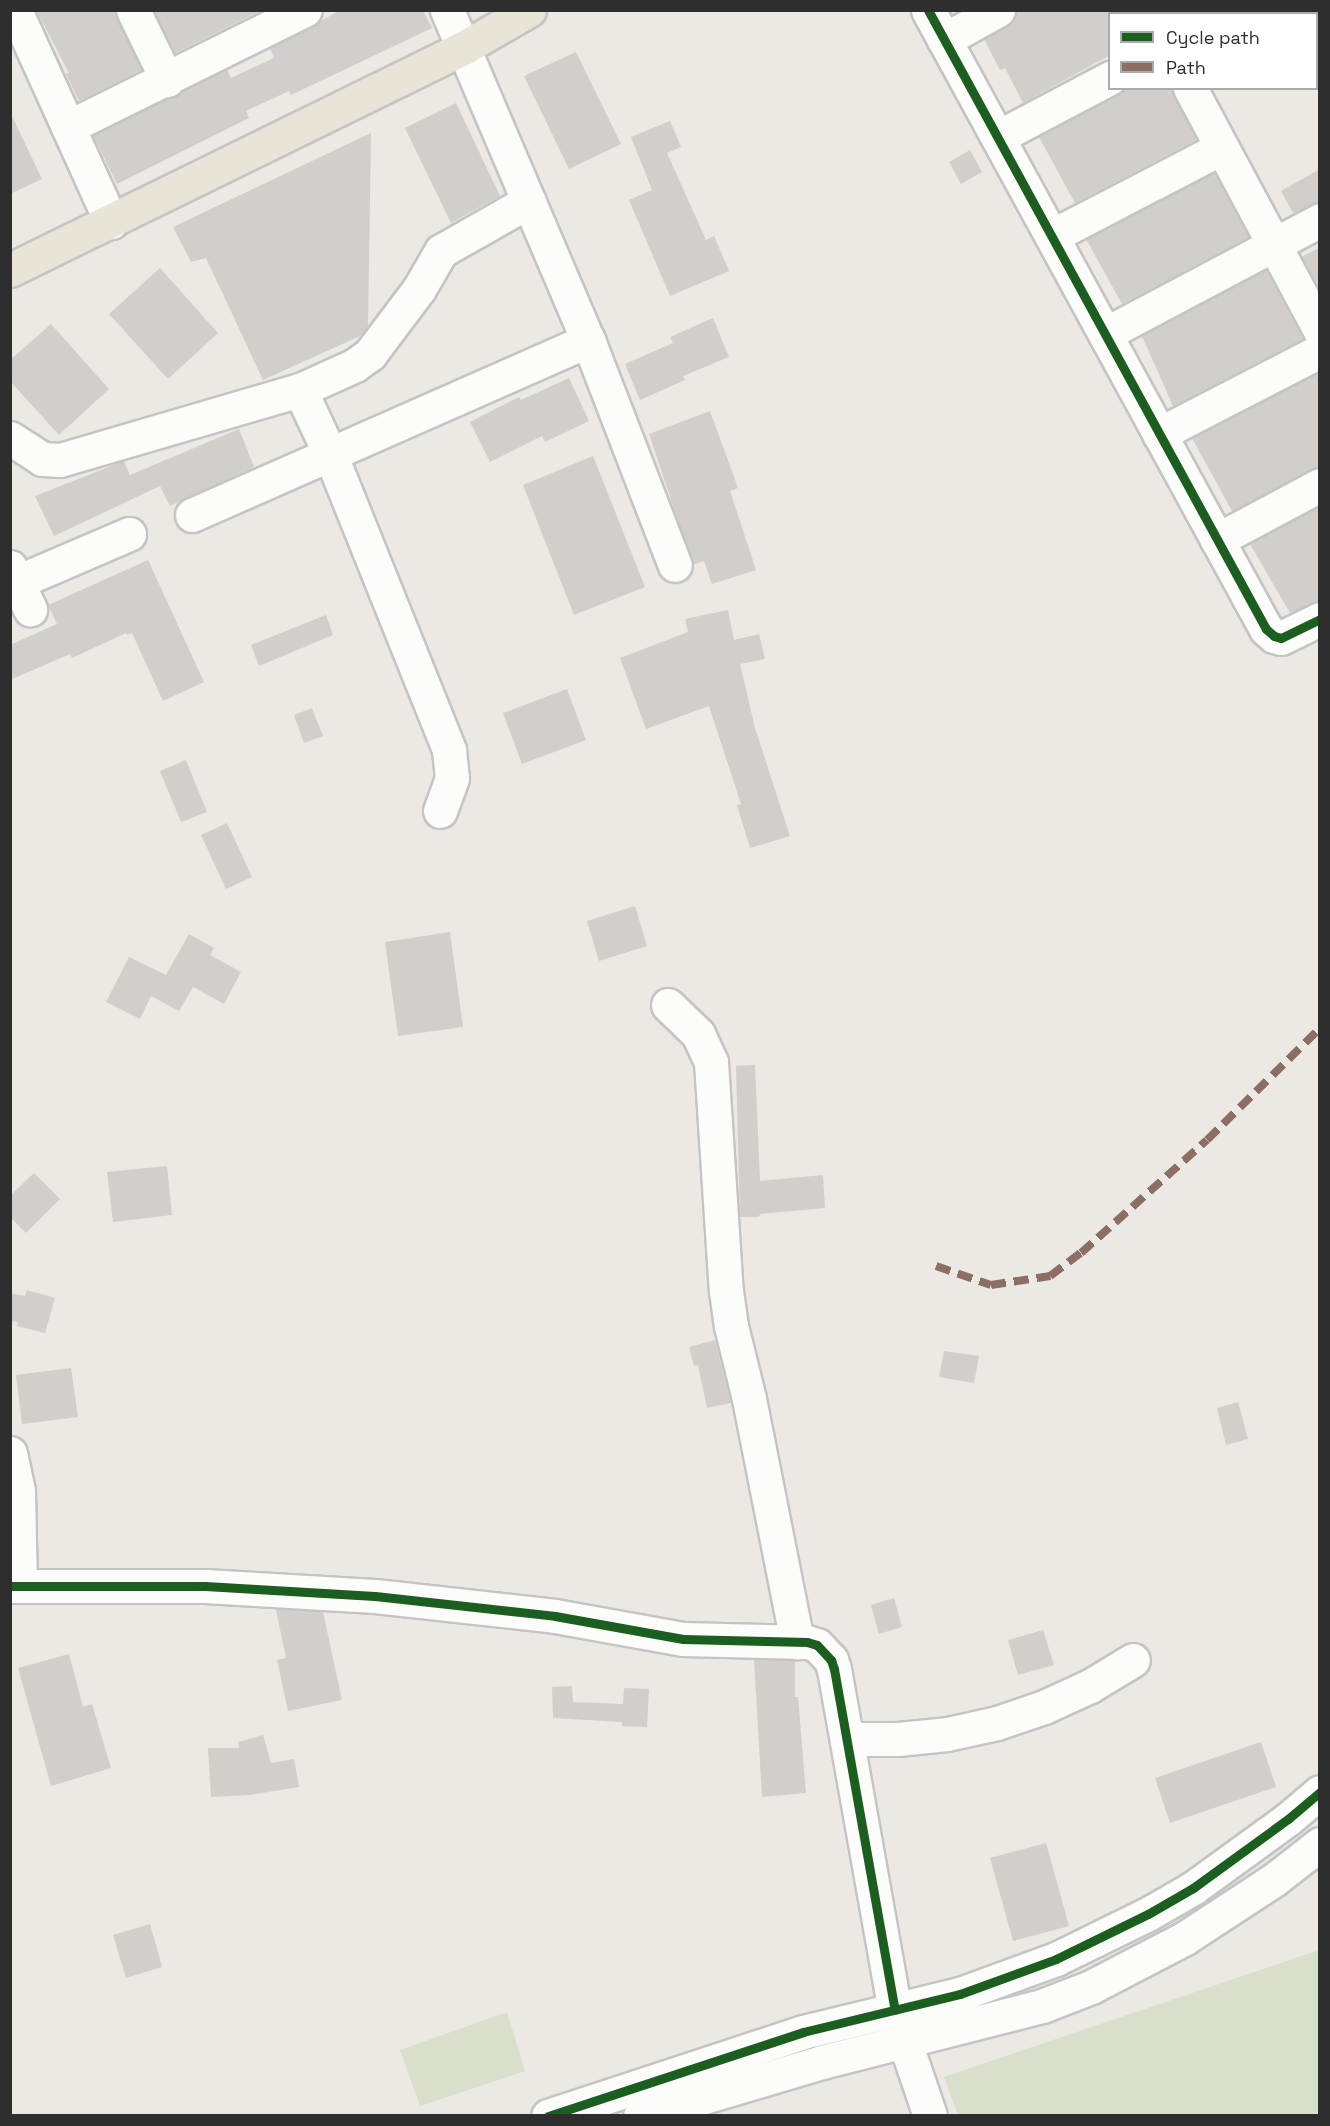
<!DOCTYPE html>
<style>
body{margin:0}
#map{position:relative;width:1330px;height:2126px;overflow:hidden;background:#ece8e4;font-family:"Space Grotesk",sans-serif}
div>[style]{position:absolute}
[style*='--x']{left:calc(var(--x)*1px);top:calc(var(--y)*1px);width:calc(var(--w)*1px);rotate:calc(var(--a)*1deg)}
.cemetery>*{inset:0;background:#d8e0cc}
.building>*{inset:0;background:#d1cecb}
.roads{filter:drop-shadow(2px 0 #c5c4c5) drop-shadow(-2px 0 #c5c4c5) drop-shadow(0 2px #c5c4c5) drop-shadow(0 -2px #c5c4c5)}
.minor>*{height:33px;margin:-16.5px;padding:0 16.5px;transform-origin:16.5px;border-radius:16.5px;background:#fcfcfb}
.major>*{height:33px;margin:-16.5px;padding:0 16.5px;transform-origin:16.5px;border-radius:16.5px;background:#e8e4d6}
.quiet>*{height:8px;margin-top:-4px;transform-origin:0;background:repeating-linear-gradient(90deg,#8d6e63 0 15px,transparent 0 23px)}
.cycleway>*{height:9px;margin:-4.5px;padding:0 4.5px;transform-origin:4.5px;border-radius:4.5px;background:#1b5e20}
span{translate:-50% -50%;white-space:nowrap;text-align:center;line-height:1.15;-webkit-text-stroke:5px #fff;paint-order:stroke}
.frame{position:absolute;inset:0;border:12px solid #2e2e2e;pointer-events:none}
.legend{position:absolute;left:1108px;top:12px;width:210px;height:78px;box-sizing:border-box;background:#fff;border:2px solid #ababab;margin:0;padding:8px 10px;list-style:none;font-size:18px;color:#2e2e2e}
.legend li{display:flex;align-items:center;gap:12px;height:30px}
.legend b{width:30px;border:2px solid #ababab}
</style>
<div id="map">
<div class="cemetery">
<div style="clip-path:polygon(1319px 1950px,1319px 2115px,958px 2115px,944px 2077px)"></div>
<div style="clip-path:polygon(507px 2012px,525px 2071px,420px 2106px,400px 2050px)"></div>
</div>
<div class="building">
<div style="clip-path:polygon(36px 10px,115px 10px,141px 70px,79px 101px,66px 74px,69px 73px)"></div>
<div style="clip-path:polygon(154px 10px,262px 10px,175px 53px)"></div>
<div style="clip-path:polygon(341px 10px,423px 10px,432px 28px,291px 95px,289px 91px,246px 111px,249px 118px,117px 184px,93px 135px,227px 70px,231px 78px,274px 58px,270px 48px)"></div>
<div style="clip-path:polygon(1017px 10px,1110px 10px,1110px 55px,1023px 103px,1005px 68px,1000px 70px,984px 39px,1008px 26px,1014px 19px)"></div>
<div style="clip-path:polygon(576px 52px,621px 144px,569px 169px,524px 76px)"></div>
<div style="clip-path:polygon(1125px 88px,1171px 88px,1196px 140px,1075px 203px,1039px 137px)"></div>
<div style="clip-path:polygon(456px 103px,500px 196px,451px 223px,405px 128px)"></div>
<div style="clip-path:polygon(10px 112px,42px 179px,10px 194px)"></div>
<div style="clip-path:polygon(670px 121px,681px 147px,667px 153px,706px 240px,714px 236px,729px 271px,670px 296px,629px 200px,652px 190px,631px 137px)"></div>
<div style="clip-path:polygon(371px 133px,368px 326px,360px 336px,263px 380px,206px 258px,191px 262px,173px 227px)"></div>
<div style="clip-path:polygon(970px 150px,982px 172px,961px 184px,949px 162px)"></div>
<div style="clip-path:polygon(1320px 169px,1320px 201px,1293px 213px,1281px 191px)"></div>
<div style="clip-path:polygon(1214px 173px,1249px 237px,1122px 304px,1086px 239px)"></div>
<div style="clip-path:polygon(1320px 247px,1320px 289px,1302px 257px)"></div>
<div style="clip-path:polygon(160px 268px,218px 333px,168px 379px,109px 314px)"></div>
<div style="clip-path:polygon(1266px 270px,1303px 339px,1173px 406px,1142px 336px)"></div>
<div style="clip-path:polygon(713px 318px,729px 357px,683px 376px,685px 380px,640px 400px,625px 364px,673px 343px,670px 337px)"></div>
<div style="clip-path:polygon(51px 324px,109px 389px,59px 435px,10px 381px,10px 360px)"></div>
<div style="clip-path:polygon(1320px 372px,1320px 466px,1232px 511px,1192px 438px)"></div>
<div style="clip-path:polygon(569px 378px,589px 421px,545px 442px,542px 436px,490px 462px,470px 422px,519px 397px,521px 400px)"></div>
<div style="clip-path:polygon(710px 411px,738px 488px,730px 491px,756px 570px,712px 584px,704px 561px,693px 565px,649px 434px)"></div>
<div style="clip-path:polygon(239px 429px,254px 467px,170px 506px,160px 486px,54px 536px,35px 496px,124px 461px,130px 475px)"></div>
<div style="clip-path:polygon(593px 456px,645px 587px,574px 615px,523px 485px)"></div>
<div style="clip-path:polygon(1320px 507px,1320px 601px,1290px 613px,1250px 544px)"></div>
<div style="clip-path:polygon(148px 560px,204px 682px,163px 701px,132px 633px,127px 635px,126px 633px,72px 658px,70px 654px,10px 680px,10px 645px,57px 624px,48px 605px)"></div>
<div style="clip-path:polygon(728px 610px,734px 640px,759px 634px,765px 659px,740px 664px,755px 728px,790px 836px,750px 848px,737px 805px,741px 804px,709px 706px,646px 729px,620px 658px,688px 632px,685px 619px)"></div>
<div style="clip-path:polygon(326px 615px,333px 635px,259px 666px,251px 645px)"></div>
<div style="clip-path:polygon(567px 689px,586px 740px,522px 764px,503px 713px)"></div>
<div style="clip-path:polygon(312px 708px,323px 736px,304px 743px,294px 715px)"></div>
<div style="clip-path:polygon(186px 760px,207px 812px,181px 822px,160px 771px)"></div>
<div style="clip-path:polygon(227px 823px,252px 877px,226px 889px,201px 835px)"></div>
<div style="clip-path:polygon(635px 906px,647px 946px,599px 961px,587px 921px)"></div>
<div style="clip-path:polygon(450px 932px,463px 1027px,398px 1036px,385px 942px)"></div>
<div style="clip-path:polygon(189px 934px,214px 948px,210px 955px,241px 972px,224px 1004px,193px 987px,179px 1011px,151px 996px,140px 1019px,106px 1002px,129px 957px,166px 975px)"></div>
<div style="clip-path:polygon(755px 1065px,760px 1181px,823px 1175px,825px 1208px,760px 1214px,759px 1217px,740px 1217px,736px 1066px)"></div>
<div style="clip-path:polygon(167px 1166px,172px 1215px,113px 1222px,107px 1172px)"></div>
<div style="clip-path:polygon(34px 1173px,60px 1199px,26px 1233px,10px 1217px,10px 1196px)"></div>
<div style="clip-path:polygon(27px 1290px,55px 1298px,45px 1333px,17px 1326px,18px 1322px,10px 1321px,10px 1293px,25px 1296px)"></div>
<div style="clip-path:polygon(715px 1340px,731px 1403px,707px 1408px,698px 1365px,694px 1366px,689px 1347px)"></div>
<div style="clip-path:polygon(944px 1351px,979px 1356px,974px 1383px,939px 1377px)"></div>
<div style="clip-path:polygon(71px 1368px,78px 1417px,22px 1424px,16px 1375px)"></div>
<div style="clip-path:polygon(1238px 1402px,1248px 1439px,1226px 1445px,1217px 1408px)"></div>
<div style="clip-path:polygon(894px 1598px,902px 1627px,879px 1634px,871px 1605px)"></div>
<div style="clip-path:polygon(281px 1609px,323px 1612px,342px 1700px,288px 1711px,277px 1660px,286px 1658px,276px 1610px)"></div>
<div style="clip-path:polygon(1043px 1630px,1054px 1665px,1018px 1675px,1008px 1640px)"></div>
<div style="clip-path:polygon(69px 1654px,83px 1707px,92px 1704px,111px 1768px,51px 1786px,18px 1668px)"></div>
<div style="clip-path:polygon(754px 1659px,795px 1660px,795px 1697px,798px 1697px,806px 1793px,762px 1797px)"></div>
<div style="clip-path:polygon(572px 1686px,573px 1702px,623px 1704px,624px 1688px,649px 1689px,647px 1727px,622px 1726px,622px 1722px,553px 1718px,552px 1687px)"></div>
<div style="clip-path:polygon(263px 1735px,271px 1763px,294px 1759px,299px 1787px,250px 1795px,211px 1797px,208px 1748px,239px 1748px,238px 1742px)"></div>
<div style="clip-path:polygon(1261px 1742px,1276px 1787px,1170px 1823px,1155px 1778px)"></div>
<div style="clip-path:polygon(1046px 1843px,1069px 1926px,1013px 1941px,990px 1858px)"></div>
<div style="clip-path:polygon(150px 1924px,162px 1967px,126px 1978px,113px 1935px)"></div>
</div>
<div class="roads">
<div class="minor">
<div style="--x:15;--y:10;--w:233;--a:65.6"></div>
<div style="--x:133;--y:10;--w:78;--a:64.1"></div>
<div style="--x:447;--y:10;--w:359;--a:66.9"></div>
<div style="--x:588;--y:340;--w:241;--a:68.9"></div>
<div style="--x:928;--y:10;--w:705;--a:61.36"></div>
<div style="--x:1266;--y:629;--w:11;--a:41"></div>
<div style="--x:1274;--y:636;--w:7;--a:16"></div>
<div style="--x:1281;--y:638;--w:43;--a:-26"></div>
<div style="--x:1149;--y:10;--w:4;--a:63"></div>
<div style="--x:1230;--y:14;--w:6;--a:-39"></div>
<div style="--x:944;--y:40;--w:62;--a:-29.1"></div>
<div style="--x:1190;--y:88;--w:275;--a:61.8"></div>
<div style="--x:68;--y:127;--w:264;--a:-26.3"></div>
<div style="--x:998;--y:137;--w:127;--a:-27.8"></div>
<div style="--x:1052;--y:236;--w:191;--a:-27.5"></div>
<div style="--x:1105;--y:334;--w:243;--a:-27.9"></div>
<div style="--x:300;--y:390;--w:73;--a:64.8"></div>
<div style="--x:331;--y:456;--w:317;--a:68.1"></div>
<div style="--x:449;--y:750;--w:28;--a:84"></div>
<div style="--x:452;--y:778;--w:35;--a:110"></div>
<div style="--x:1159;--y:434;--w:181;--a:-27.3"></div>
<div style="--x:10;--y:438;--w:38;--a:33"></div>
<div style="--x:42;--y:459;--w:18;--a:3"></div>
<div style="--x:60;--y:460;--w:250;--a:-16.3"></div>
<div style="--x:300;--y:390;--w:60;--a:-24.4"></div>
<div style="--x:355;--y:365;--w:19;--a:-36"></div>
<div style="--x:370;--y:354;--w:81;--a:-53"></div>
<div style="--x:419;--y:289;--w:44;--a:-59.9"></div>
<div style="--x:441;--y:251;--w:101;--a:-29.6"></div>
<div style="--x:192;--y:515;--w:433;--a:-23.8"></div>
<div style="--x:1217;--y:540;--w:117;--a:-28.1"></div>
<div style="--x:10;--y:567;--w:47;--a:64.5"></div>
<div style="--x:17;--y:582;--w:122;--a:-23.2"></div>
<div style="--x:668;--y:1005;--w:42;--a:44"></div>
<div style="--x:698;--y:1034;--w:31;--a:65"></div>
<div style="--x:711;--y:1062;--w:229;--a:86.3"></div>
<div style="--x:726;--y:1291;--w:35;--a:82"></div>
<div style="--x:731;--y:1326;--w:75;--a:76.1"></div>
<div style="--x:749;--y:1399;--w:248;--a:78.8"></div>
<div style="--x:10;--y:1453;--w:39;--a:78"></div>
<div style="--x:18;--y:1491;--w:94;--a:88.8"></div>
<div style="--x:10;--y:1586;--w:195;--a:0"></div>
<div style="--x:205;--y:1586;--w:170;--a:3.4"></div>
<div style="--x:375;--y:1596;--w:181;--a:6.3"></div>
<div style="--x:555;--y:1616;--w:130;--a:10.2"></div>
<div style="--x:683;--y:1639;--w:124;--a:1.4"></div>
<div style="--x:807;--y:1642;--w:10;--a:17"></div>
<div style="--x:817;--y:1645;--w:21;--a:47"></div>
<div style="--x:831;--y:1660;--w:9;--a:72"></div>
<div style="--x:834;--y:1669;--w:346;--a:79.9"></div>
<div style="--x:847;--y:1739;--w:51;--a:0"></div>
<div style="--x:898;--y:1739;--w:49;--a:-5.8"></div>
<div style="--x:947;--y:1734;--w:51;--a:-12.4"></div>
<div style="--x:997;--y:1723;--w:50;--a:-18.8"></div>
<div style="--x:1044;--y:1707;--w:51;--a:-24.5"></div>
<div style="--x:1090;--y:1686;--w:50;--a:-31.2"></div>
<div style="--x:905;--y:2042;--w:78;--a:71.3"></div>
<div style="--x:548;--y:2116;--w:268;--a:-18.2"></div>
<div style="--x:803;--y:2032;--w:162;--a:-13.6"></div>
<div style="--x:960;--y:1994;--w:102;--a:-20"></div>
<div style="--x:1056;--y:1959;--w:102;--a:-26.1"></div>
<div style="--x:1148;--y:1914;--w:52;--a:-30"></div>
<div style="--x:1193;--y:1888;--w:117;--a:-36"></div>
<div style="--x:1288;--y:1819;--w:42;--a:-40.2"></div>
<div style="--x:640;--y:2116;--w:190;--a:-16.5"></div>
<div style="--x:822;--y:2062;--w:227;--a:-14.3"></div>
<div style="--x:1042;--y:2006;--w:53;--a:-21.2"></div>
<div style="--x:1091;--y:1987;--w:106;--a:-27.5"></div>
<div style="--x:1185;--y:1938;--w:108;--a:-33.2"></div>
<div style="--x:1275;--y:1879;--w:57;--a:-37.9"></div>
</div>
<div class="major">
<div style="--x:10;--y:270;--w:507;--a:-26.11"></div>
<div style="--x:465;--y:47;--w:74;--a:-30"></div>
</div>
</div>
<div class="quiet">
<div style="--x:936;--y:1266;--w:58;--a:19.1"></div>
<div style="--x:991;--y:1285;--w:60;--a:-8.7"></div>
<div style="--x:1050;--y:1276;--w:39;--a:-37"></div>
<div style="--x:1081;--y:1253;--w:169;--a:-41.9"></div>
<div style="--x:1207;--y:1140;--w:159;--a:-44.7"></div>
</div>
<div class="cycleway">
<div style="--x:928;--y:10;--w:705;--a:61.36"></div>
<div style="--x:1266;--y:629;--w:11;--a:41"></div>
<div style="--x:1274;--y:636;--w:7;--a:16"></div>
<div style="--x:1281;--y:638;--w:43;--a:-26"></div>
<div style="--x:10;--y:1586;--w:195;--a:0"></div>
<div style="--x:205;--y:1586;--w:170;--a:3.4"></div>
<div style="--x:375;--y:1596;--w:181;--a:6.3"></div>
<div style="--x:555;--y:1616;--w:130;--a:10.2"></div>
<div style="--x:683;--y:1639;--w:124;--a:1.4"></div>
<div style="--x:807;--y:1642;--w:10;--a:17"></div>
<div style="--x:817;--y:1645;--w:21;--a:47"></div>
<div style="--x:831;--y:1660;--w:9;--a:72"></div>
<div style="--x:834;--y:1669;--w:346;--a:79.9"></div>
<div style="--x:548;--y:2116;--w:268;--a:-18.2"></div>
<div style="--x:803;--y:2032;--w:162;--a:-13.6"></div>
<div style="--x:960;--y:1994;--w:102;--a:-20"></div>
<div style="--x:1056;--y:1959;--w:102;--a:-26.1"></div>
<div style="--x:1148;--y:1914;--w:52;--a:-30"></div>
<div style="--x:1193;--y:1888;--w:117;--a:-36"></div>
<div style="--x:1288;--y:1819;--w:42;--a:-40.2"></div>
</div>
<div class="frame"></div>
<ul class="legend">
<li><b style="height:8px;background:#1b5e20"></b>Cycle path</li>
<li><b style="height:8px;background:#8d6e63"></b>Path</li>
</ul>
</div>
